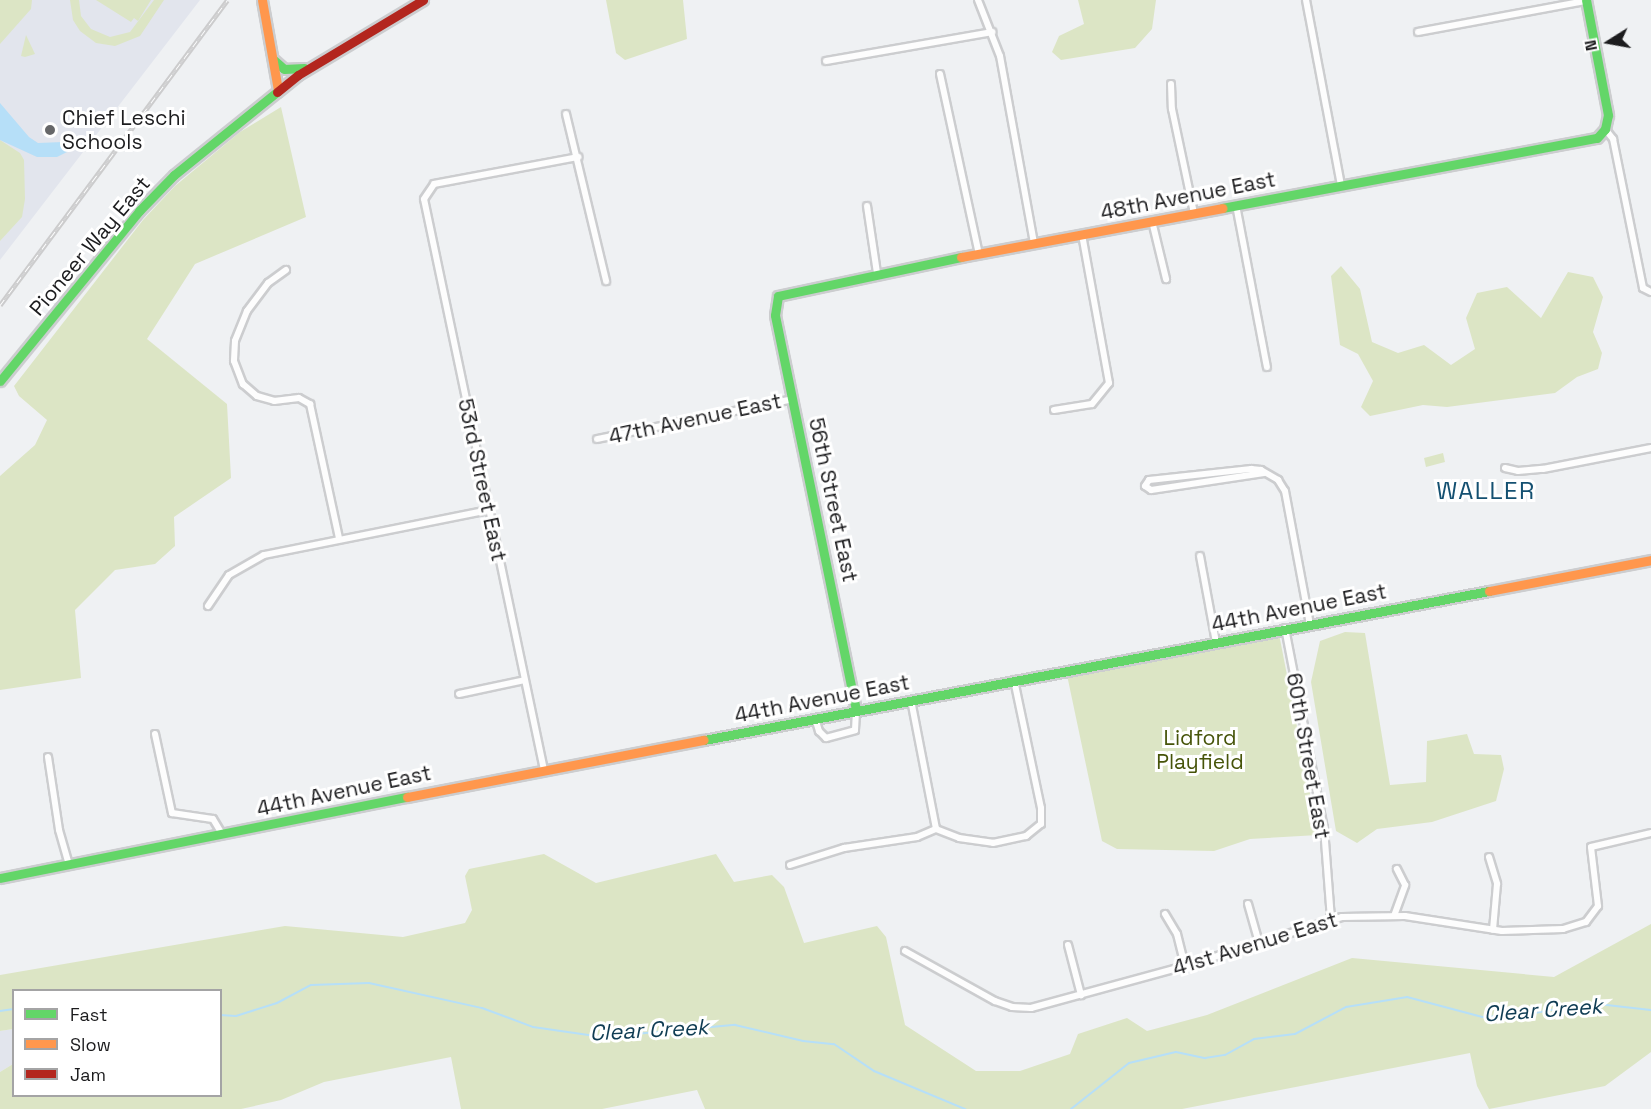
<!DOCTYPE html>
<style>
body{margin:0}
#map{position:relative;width:1651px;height:1109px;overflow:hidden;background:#eff1f3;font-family:"Space Grotesk",sans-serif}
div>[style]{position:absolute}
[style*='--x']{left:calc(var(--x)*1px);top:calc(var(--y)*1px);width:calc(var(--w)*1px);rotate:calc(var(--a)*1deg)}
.built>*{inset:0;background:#e2e5ed}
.green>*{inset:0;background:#dce5c5}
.water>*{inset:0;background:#b6dff8}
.stream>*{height:2px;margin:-1px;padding:0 1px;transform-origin:1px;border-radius:1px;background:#b6dff8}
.roads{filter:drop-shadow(2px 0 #cccdcf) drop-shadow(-2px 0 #cccdcf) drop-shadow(0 2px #cccdcf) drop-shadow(0 -2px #cccdcf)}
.street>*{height:6px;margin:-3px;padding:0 3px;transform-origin:3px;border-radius:3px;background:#fdfdfd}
.fast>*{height:9px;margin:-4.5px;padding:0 4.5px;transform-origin:4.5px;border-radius:4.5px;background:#63d668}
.slow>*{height:9px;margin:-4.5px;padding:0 4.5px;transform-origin:4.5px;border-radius:4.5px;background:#ff974d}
.jam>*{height:9px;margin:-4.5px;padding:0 4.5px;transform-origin:4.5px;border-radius:4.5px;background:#b3261e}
.rail>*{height:4.5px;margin-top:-2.25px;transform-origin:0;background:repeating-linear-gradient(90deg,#fff 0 7px,#cccccd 0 14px);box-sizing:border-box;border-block:2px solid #cccccd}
.dots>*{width:16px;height:16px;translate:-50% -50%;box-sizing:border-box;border:3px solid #fff;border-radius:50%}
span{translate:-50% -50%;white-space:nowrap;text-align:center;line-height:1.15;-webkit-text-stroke:6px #fff;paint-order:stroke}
.poi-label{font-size:21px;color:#1c1c1e}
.left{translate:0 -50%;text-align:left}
.street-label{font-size:21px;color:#1c1c1e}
.park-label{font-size:21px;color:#465409}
.water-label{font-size:22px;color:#0f3c53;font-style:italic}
.quarter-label{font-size:24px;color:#145071;letter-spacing:1.5px}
.legend{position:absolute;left:12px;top:989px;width:210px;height:108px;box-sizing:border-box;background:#fff;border:2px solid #a4a4a5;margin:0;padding:8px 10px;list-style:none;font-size:18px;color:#1c1c1e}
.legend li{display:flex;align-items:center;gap:12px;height:30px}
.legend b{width:30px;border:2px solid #a4a4a5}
.north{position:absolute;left:1579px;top:12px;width:60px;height:60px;-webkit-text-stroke:4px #fff;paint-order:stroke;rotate:259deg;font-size:16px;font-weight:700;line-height:24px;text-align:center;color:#1c1c1e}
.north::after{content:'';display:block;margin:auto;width:21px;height:27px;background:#1c1c1e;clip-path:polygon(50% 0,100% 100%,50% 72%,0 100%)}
</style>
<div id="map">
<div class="built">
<div style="clip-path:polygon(0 0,200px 0,0 260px)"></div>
<div style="clip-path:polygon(13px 1029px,13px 1064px,0 1072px,0 1031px)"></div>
</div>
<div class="green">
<div style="clip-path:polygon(0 0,32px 0,31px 9px,0 44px)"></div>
<div style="clip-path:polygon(70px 0,79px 0,81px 16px,91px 29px,110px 37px,130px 32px,154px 0,164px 0,140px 36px,115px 46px,96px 43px,80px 31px,73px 20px)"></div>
<div style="clip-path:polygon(96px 0,151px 0,138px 21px,134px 18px,131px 22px)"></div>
<div style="clip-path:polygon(606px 0,683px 0,687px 39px,625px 60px,616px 53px)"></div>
<div style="clip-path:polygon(1078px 0,1156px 0,1152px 29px,1135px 48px,1061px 60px,1052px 52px,1059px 36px,1084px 24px)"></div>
<div style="clip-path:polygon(26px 35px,35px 54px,25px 57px,21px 56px)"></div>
<div style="clip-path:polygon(281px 107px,306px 217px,195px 264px,147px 339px,227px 404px,231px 478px,174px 517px,175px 546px,155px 564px,115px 570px,75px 610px,81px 678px,0 690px,0 476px,35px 445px,47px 420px,19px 396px,14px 386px,143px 220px,175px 186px,240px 132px)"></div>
<div style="clip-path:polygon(0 140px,20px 153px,24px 160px,25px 199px,22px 217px,0 241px)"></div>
<div style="clip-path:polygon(1341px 266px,1360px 289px,1372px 342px,1398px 353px,1424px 345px,1451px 365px,1475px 349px,1466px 318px,1477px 293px,1507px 287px,1541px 318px,1568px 272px,1593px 277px,1603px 297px,1593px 332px,1602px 353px,1598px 369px,1577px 377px,1555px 393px,1447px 407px,1423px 405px,1370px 416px,1361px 407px,1373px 381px,1358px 354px,1340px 345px,1331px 276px)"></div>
<div style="clip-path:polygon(1443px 453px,1445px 462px,1426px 467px,1424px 458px)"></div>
<div style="clip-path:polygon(1345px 632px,1365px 633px,1390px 785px,1426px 782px,1427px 741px,1467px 734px,1474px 754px,1501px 755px,1504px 769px,1496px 801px,1432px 822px,1377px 829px,1357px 843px,1336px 831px,1311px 682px,1320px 641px)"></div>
<div style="clip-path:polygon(1279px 634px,1318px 835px,1250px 839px,1214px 851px,1117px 849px,1102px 841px,1067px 675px)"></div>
<div style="clip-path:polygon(544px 854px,596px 883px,716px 854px,734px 882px,772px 875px,784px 887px,804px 943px,877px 926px,886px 937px,905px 1025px,976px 1071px,1020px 1071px,1070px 1054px,1078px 1034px,1127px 1018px,1147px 1031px,1207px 1015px,1352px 958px,1554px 977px,1651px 924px,1651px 1052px,1605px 1086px,1489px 1109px,1477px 1086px,1470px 1053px,1182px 1109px,705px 1109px,697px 1090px,602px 1109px,461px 1109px,451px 1057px,324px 1082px,281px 1100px,241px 1109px,0 1109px,0 1072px,13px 1064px,14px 1096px,220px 1096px,220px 990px,14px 990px,13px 1029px,0 1031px,0 975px,285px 926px,403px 937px,465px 923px,472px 910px,465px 876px,469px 869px)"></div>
</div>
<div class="water">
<div style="clip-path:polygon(0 103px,29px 137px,38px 143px,63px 142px,71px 150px,57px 157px,37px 157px,0 140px)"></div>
</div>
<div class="stream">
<div style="--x:0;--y:1011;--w:14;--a:-8"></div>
<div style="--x:220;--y:1015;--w:16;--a:4"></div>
<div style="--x:236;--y:1016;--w:43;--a:-17.6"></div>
<div style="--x:277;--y:1003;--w:38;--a:-28"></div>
<div style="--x:311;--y:985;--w:58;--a:-2"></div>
<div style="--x:369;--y:983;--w:116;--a:12.5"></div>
<div style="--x:482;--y:1008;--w:54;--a:20.4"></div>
<div style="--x:533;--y:1027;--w:70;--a:8.2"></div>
<div style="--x:602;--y:1037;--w:134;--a:-5.2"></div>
<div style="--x:735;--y:1025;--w:70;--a:13.2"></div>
<div style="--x:803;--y:1041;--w:31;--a:6"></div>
<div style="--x:834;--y:1044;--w:48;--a:34"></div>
<div style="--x:874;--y:1071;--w:99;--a:22.7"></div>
<div style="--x:1071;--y:1109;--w:74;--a:-38.4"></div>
<div style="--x:1129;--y:1063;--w:48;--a:-13.2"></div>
<div style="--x:1176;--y:1052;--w:30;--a:12"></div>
<div style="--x:1205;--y:1058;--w:20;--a:-9"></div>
<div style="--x:1225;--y:1055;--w:33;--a:-29"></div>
<div style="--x:1254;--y:1039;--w:41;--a:-7"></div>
<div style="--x:1295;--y:1034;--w:58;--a:-27.9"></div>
<div style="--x:1346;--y:1007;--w:62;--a:-9.3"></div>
<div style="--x:1407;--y:997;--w:78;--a:14.9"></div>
<div style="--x:1482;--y:1017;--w:42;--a:-2.7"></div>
<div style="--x:1524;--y:1015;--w:66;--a:-10.5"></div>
<div style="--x:1589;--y:1003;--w:62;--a:6.4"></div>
</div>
<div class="roads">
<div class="street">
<div style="--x:978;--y:0;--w:60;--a:68.6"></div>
<div style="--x:1000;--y:56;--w:190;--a:79.7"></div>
<div style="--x:1306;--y:0;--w:188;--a:79.3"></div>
<div style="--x:1418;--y:32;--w:171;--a:-10.5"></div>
<div style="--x:826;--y:61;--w:169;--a:-9.9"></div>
<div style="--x:940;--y:74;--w:184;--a:77.8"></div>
<div style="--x:1171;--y:84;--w:25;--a:88"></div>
<div style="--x:1172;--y:109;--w:106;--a:78.1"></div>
<div style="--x:566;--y:114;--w:172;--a:76.5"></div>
<div style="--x:1605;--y:129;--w:13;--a:51"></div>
<div style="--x:1613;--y:139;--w:152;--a:78.6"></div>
<div style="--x:1643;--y:288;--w:9;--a:27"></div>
<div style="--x:1236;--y:205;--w:165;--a:79.2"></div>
<div style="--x:867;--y:206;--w:68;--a:81.5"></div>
<div style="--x:1152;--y:221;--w:60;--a:76.4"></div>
<div style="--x:286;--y:270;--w:22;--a:144"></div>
<div style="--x:268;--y:283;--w:35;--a:127"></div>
<div style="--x:247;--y:311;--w:32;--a:112"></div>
<div style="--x:235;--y:341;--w:20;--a:93"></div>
<div style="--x:234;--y:361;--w:25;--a:69"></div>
<div style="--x:243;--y:384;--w:18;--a:41"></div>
<div style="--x:257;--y:396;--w:18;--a:16"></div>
<div style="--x:274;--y:401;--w:25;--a:-7"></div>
<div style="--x:299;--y:398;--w:13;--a:29"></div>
<div style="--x:310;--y:404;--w:137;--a:77.8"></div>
<div style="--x:1054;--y:410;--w:38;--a:-9"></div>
<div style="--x:1092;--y:404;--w:27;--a:-51"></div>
<div style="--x:1109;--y:383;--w:151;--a:-100.3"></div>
<div style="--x:597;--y:439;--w:200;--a:-11.5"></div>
<div style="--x:1505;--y:468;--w:13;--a:13"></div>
<div style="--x:1518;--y:471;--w:25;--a:-5"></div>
<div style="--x:1543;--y:469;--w:110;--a:-11"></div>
<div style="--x:1264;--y:473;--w:114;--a:171.4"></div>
<div style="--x:1151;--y:490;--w:7;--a:-146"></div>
<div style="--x:1145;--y:486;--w:7;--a:-56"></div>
<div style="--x:1149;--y:480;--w:103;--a:-6.2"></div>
<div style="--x:1251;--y:469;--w:10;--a:6"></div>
<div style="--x:1261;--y:470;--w:20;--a:30"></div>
<div style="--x:1278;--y:480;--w:13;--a:58"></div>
<div style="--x:1285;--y:491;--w:135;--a:79.4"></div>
<div style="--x:1200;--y:556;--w:87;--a:79.5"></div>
<div style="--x:208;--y:606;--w:37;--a:-56"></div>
<div style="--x:229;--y:575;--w:40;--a:-29.7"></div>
<div style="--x:264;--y:555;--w:229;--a:-11.3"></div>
<div style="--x:1285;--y:628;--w:204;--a:79"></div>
<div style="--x:1324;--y:828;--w:91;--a:85.6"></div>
<div style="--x:459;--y:694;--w:67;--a:-12"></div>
<div style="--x:911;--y:700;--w:131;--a:79"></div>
<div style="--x:815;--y:718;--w:14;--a:73"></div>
<div style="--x:819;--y:731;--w:10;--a:45"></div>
<div style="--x:826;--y:738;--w:30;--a:-15"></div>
<div style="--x:855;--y:730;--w:20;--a:-87"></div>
<div style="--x:155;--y:734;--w:81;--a:77.9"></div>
<div style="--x:172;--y:813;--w:41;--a:8.3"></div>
<div style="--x:213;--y:819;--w:17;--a:59"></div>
<div style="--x:48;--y:757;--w:74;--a:81.4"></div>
<div style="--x:59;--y:830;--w:36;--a:74"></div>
<div style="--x:544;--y:770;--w:583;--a:-101.87"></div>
<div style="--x:424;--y:199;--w:18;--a:-56"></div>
<div style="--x:434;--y:184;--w:147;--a:-10.6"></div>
<div style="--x:936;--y:829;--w:25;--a:21"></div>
<div style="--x:959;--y:838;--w:34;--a:8"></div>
<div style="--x:993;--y:843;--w:34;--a:-12"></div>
<div style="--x:1026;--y:836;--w:19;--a:-39"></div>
<div style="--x:1041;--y:824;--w:16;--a:-90"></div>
<div style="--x:1041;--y:808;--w:131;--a:-101.9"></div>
<div style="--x:1489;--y:857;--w:28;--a:73"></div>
<div style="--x:1497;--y:884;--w:46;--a:95"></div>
<div style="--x:790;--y:865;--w:57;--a:-17.5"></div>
<div style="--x:844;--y:848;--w:74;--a:-8.6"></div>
<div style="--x:917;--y:837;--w:21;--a:-23"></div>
<div style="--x:1248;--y:904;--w:41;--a:74.2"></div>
<div style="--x:1165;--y:914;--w:23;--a:59"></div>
<div style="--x:1177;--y:934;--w:33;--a:76"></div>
<div style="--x:1394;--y:916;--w:33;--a:-70"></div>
<div style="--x:1405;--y:885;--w:18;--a:-117"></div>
<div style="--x:1068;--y:945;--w:52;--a:75.4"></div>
<div style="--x:905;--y:951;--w:103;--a:29.1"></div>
<div style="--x:995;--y:1001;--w:18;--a:19"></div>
<div style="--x:1012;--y:1007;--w:19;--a:3"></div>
<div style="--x:1031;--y:1008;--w:160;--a:-15.3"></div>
<div style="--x:1185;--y:966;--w:164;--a:-17.3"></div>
<div style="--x:1342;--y:917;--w:63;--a:-0.9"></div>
<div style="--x:1405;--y:916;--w:98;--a:8.8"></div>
<div style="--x:1502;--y:931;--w:61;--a:-1.9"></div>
<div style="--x:1563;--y:929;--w:24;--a:-17"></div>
<div style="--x:1586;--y:922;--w:20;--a:-53"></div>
<div style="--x:1598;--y:906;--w:59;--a:-96.8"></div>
<div style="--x:1591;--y:847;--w:62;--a:-13.1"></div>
</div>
<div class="fast">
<div style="--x:274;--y:60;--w:13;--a:42"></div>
<div style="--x:284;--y:69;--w:20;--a:-3"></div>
<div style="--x:1222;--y:208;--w:381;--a:-10.6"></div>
<div style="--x:1597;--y:138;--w:12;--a:-48"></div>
<div style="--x:1605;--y:129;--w:14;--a:-78"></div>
<div style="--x:1608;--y:115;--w:117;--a:-100.8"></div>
<div style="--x:0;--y:381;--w:220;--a:-50.7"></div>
<div style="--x:139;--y:211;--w:50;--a:-45.8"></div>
<div style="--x:174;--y:175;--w:132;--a:-38.9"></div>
<div style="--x:856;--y:710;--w:403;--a:-101.6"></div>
<div style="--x:775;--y:315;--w:19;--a:-81"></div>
<div style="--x:778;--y:296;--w:187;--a:-12"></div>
<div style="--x:704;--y:740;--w:799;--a:-10.75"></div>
<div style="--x:0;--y:878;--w:415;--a:-11.3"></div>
</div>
<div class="slow">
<div style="--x:262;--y:0;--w:91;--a:79.9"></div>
<div style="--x:961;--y:257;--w:266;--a:-10.6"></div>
<div style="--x:1489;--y:591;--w:165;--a:-10.8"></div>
<div style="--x:407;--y:797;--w:302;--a:-10.9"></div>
</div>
<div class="jam">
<div style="--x:277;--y:92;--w:27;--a:-39"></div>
<div style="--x:298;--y:75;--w:146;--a:-31"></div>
</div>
</div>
<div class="rail">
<div style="--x:0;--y:305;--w:380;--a:-53.3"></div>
</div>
<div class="dots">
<div style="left:50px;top:130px;background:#666769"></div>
</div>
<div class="poi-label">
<span class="left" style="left:62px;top:130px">Chief Leschi<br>Schools</span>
</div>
<div class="street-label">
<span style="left:1188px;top:196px;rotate:-11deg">48th Avenue East</span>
<span style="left:90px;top:246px;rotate:-50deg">Pioneer Way East</span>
<span style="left:695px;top:419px;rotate:-12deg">47th Avenue East</span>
<span style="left:482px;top:480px;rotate:78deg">53rd Street East</span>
<span style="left:833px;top:500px;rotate:78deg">56th Street East</span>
<span style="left:1299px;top:608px;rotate:-11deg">44th Avenue East</span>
<span style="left:822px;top:699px;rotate:-11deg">44th Avenue East</span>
<span style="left:1308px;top:756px;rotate:80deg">60th Street East</span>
<span style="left:344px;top:791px;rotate:-12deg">44th Avenue East</span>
<span style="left:1255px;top:944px;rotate:-17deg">41st Avenue East</span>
</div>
<div class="park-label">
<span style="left:1200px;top:750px">Lidford<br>Playfield</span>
</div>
<div class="water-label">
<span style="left:1543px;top:1010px;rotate:-4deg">Clear Creek</span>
<span style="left:649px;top:1030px;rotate:-3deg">Clear Creek</span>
</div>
<div class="quarter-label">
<span style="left:1486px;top:491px">WALLER</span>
</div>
<ul class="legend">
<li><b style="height:8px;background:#63d668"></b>Fast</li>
<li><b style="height:8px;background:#ff974d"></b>Slow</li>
<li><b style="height:8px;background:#b3261e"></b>Jam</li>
</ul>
<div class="north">N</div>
</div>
